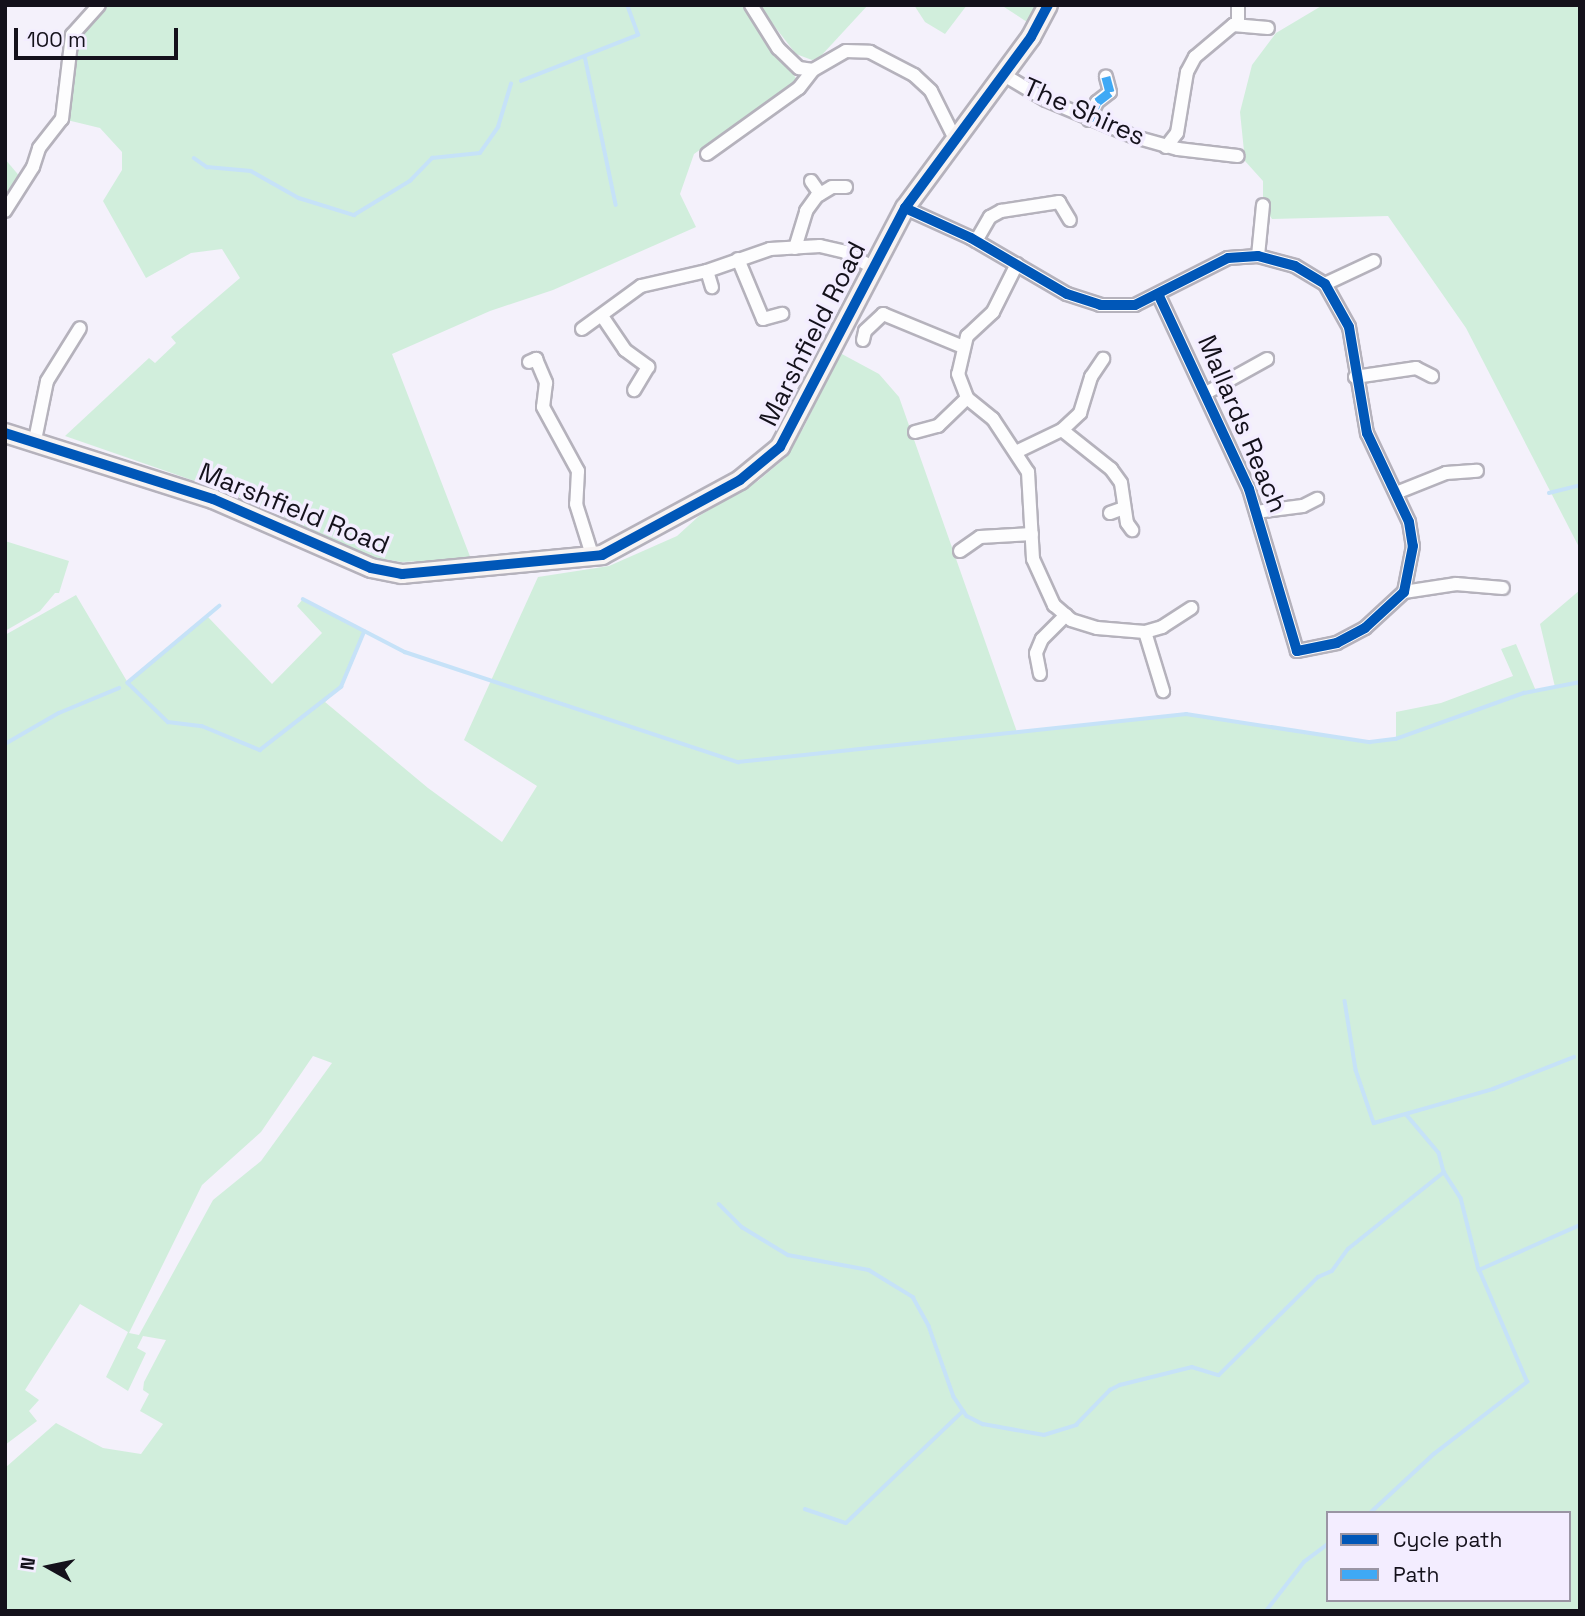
<!DOCTYPE html>
<style>
body{margin:0}
#map{position:relative;width:1585px;height:1616px;overflow:hidden;background:#f4f1fb;font-family:"Space Grotesk",sans-serif}
div>[style]{position:absolute}
[style*='--x']{left:calc(var(--x)*1px);top:calc(var(--y)*1px);width:calc(var(--w)*1px);rotate:calc(var(--a)*1deg)}
.green>*{inset:0;background:#d1eedc}
.stream>*{height:3.5px;margin:-1.75px;padding:0 1.75px;transform-origin:1.75px;border-radius:1.75px;background:#c6e2f8}
.roads{filter:drop-shadow(2px 0 #b5b2bc) drop-shadow(-2px 0 #b5b2bc) drop-shadow(0 2px #b5b2bc) drop-shadow(0 -2px #b5b2bc)}
.street>*{height:12px;margin:-6px;padding:0 6px;transform-origin:6px;border-radius:6px;background:#fdfdfe}
.secondary>*{height:18px;margin:-9px;padding:0 9px;transform-origin:9px;border-radius:9px;background:#f7f3f3}
.quiet>*{height:9px;margin-top:-4.5px;transform-origin:0;background:repeating-linear-gradient(90deg,#3fa9f5 0 18px,transparent 0 27px)}
.cycleway>*{height:10px;margin:-5px;padding:0 5px;transform-origin:5px;border-radius:5px;background:#0057b8}
span{translate:-50% -50%;white-space:nowrap;text-align:center;line-height:1.15;-webkit-text-stroke:7px #f3edff;paint-order:stroke}
.street-label{font-size:26px;color:#14111b}
.frame{position:absolute;inset:0;border:7px solid #14111b;pointer-events:none}
.legend{position:absolute;left:1326px;top:1511px;width:245px;height:91px;box-sizing:border-box;background:#f3edff;border:2px solid #9a95a4;margin:0;padding:9px 12px;list-style:none;font-size:21px;color:#14111b}
.legend li{display:flex;align-items:center;gap:14px;height:35px}
.legend b{width:35px;border:2px solid #9a95a4}
.north{position:absolute;left:14px;top:1532px;width:70px;height:70px;-webkit-text-stroke:5px #f3edff;paint-order:stroke;rotate:279deg;font-size:19px;font-weight:700;line-height:28px;text-align:center;color:#14111b}
.north::after{content:'';display:block;margin:auto;width:24px;height:32px;background:#14111b;clip-path:polygon(50% 0,100% 100%,50% 72%,0 100%)}
.scale{position:absolute;left:14px;top:28px;width:164px;height:32px;box-sizing:border-box;border:4px solid #14111b;border-top:0;padding-left:9px;font-size:21px;line-height:24px;white-space:nowrap;color:#14111b;-webkit-text-stroke:5px #f3edff;paint-order:stroke}
</style>
<div id="map">
<div class="green">
<div style="clip-path:polygon(106px 5px,743px 5px,798px 81px,694px 154px,680px 194px,696px 227px,553px 290px,490px 311px,392px 354px,471px 559px,401px 562px,372px 557px,235px 495px,65px 436px,149px 358px,155px 363px,176px 343px,171px 337px,240px 278px,222px 249px,191px 253px,146px 278px,103px 201px,122px 170px,122px 152px,100px 128px,67px 120px,76px 41px,85px 24px)"></div>
<div style="clip-path:polygon(758px 5px,868px 5px,820px 57px,812px 60px,796px 54px)"></div>
<div style="clip-path:polygon(914px 5px,967px 5px,945px 34px,925px 22px)"></div>
<div style="clip-path:polygon(1001px 5px,1037px 5px,1027px 22px)"></div>
<div style="clip-path:polygon(1323px 5px,1580px 5px,1580px 549px,1466px 328px,1388px 216px,1272px 219px,1263px 205px,1263px 181px,1245px 161px,1240px 112px,1252px 65px,1276px 33px)"></div>
<div style="clip-path:polygon(5px 159px,21px 178px,5px 205px)"></div>
<div style="clip-path:polygon(evenodd,840px 353px,879px 374px,899px 397px,1017px 732px,1186px 714px,1370px 742px,1396px 739px,1396px 712px,1441px 703px,1513px 676px,1501px 649px,1516px 644px,1536px 691px,1555px 687px,1540px 624px,1580px 590px,1580px 1611px,5px 1611px,5px 1468px,56px 1423px,103px 1448px,141px 1454px,163px 1424px,140px 1411px,149px 1394px,143px 1390px,144px 1382px,166px 1340px,143px 1336px,137px 1348px,146px 1353px,128px 1391px,106px 1377px,128px 1332px,80px 1304px,25px 1390px,39px 1400px,29px 1411px,37px 1421px,5px 1445px,5px 635px,76px 595px,128px 683px,208px 617px,272px 684px,322px 633px,297px 606px,303px 599px,364px 632px,341px 687px,325px 702px,428px 788px,502px 842px,537px 786px,464px 740px,538px 577px,609px 566px,677px 536px,699px 516px,758px 481px,785px 458px,804px 427px,840px 353px,313px 1056px,332px 1063px,261px 1161px,213px 1200px,139px 1335px,129px 1333px,202px 1185px,261px 1132px,313px 1056px,840px 353px,1328px 1513px,1569px 1513px,1569px 1600px,1328px 1600px,1328px 1513px)"></div>
<div style="clip-path:polygon(5px 541px,69px 561px,59px 593px,55px 593px,40px 611px,5px 631px)"></div>
</div>
<div class="stream">
<div style="--x:585;--y:56;--w:152;--a:78.2"></div>
<div style="--x:521;--y:81;--w:126;--a:-21.5"></div>
<div style="--x:638;--y:35;--w:32;--a:-110"></div>
<div style="--x:194;--y:158;--w:16;--a:35"></div>
<div style="--x:207;--y:167;--w:44;--a:5.2"></div>
<div style="--x:251;--y:171;--w:55;--a:29.4"></div>
<div style="--x:299;--y:198;--w:58;--a:17.2"></div>
<div style="--x:354;--y:215;--w:66;--a:-31.3"></div>
<div style="--x:410;--y:181;--w:32;--a:-46"></div>
<div style="--x:432;--y:158;--w:48;--a:-5.9"></div>
<div style="--x:480;--y:153;--w:32;--a:-55"></div>
<div style="--x:498;--y:127;--w:45;--a:-73.2"></div>
<div style="--x:1549;--y:493;--w:32;--a:-14"></div>
<div style="--x:303;--y:599;--w:115;--a:27.5"></div>
<div style="--x:405;--y:652;--w:351;--a:18.3"></div>
<div style="--x:738;--y:762;--w:451;--a:-6.1"></div>
<div style="--x:1186;--y:714;--w:186;--a:8.7"></div>
<div style="--x:1370;--y:742;--w:26;--a:-7"></div>
<div style="--x:1396;--y:739;--w:136;--a:-19.8"></div>
<div style="--x:1524;--y:693;--w:57;--a:-11.1"></div>
<div style="--x:220;--y:606;--w:120;--a:140.1"></div>
<div style="--x:128;--y:683;--w:56;--a:44.3"></div>
<div style="--x:168;--y:722;--w:34;--a:7"></div>
<div style="--x:202;--y:726;--w:63;--a:22.5"></div>
<div style="--x:260;--y:750;--w:103;--a:-37.9"></div>
<div style="--x:341;--y:687;--w:60;--a:-67.3"></div>
<div style="--x:5;--y:744;--w:62;--a:-29.9"></div>
<div style="--x:59;--y:713;--w:65;--a:-22.6"></div>
<div style="--x:1345;--y:1001;--w:70;--a:80.9"></div>
<div style="--x:1356;--y:1070;--w:56;--a:71.2"></div>
<div style="--x:1374;--y:1123;--w:124;--a:-15.9"></div>
<div style="--x:1493;--y:1089;--w:87;--a:-21.6"></div>
<div style="--x:1406;--y:1114;--w:51;--a:49.8"></div>
<div style="--x:1439;--y:1153;--w:20;--a:75"></div>
<div style="--x:1444;--y:1172;--w:31;--a:57"></div>
<div style="--x:1461;--y:1198;--w:74;--a:76"></div>
<div style="--x:719;--y:1204;--w:33;--a:45"></div>
<div style="--x:742;--y:1227;--w:54;--a:31.3"></div>
<div style="--x:788;--y:1255;--w:82;--a:10.5"></div>
<div style="--x:869;--y:1270;--w:52;--a:31.5"></div>
<div style="--x:913;--y:1297;--w:33;--a:61"></div>
<div style="--x:929;--y:1326;--w:75;--a:70.6"></div>
<div style="--x:954;--y:1397;--w:23;--a:56"></div>
<div style="--x:967;--y:1416;--w:18;--a:27"></div>
<div style="--x:983;--y:1424;--w:62;--a:10.2"></div>
<div style="--x:1044;--y:1435;--w:34;--a:-17"></div>
<div style="--x:1076;--y:1425;--w:49;--a:-45.8"></div>
<div style="--x:1110;--y:1390;--w:11;--a:-27"></div>
<div style="--x:1120;--y:1385;--w:74;--a:-14"></div>
<div style="--x:1192;--y:1367;--w:28;--a:17"></div>
<div style="--x:1219;--y:1375;--w:139;--a:-44.7"></div>
<div style="--x:1318;--y:1277;--w:15;--a:-23"></div>
<div style="--x:1332;--y:1271;--w:27;--a:-54"></div>
<div style="--x:1348;--y:1249;--w:123;--a:-38.7"></div>
<div style="--x:805;--y:1509;--w:43;--a:18.9"></div>
<div style="--x:846;--y:1523;--w:162;--a:-43.7"></div>
<div style="--x:1370;--y:1513;--w:87;--a:-42.7"></div>
<div style="--x:1434;--y:1454;--w:118;--a:-37.7"></div>
<div style="--x:1527;--y:1382;--w:122;--a:-113.2"></div>
<div style="--x:1479;--y:1270;--w:111;--a:-24"></div>
<div style="--x:1266;--y:1611;--w:62;--a:-52.2"></div>
<div style="--x:1304;--y:1562;--w:30;--a:-37"></div>
</div>
<div class="roads">
<div class="street">
<div style="--x:751;--y:5;--w:51;--a:57.9"></div>
<div style="--x:778;--y:48;--w:29;--a:44"></div>
<div style="--x:799;--y:68;--w:14;--a:8"></div>
<div style="--x:1238;--y:24;--w:19;--a:-90"></div>
<div style="--x:1004;--y:75;--w:49;--a:30.8"></div>
<div style="--x:1046;--y:100;--w:96;--a:22.6"></div>
<div style="--x:1135;--y:137;--w:45;--a:15.6"></div>
<div style="--x:1178;--y:149;--w:60;--a:6.7"></div>
<div style="--x:1089;--y:120;--w:20;--a:-66"></div>
<div style="--x:1097;--y:102;--w:16;--a:-38"></div>
<div style="--x:1110;--y:92;--w:16;--a:-105"></div>
<div style="--x:1166;--y:147;--w:18;--a:-52"></div>
<div style="--x:1177;--y:133;--w:62;--a:-80.7"></div>
<div style="--x:1187;--y:72;--w:17;--a:-62"></div>
<div style="--x:1195;--y:57;--w:50;--a:-40.1"></div>
<div style="--x:1233;--y:25;--w:35;--a:5"></div>
<div style="--x:707;--y:154;--w:113;--a:-35.7"></div>
<div style="--x:799;--y:88;--w:23;--a:-52"></div>
<div style="--x:813;--y:70;--w:38;--a:-30"></div>
<div style="--x:846;--y:51;--w:24;--a:2"></div>
<div style="--x:870;--y:52;--w:50;--a:27.6"></div>
<div style="--x:914;--y:75;--w:23;--a:43"></div>
<div style="--x:931;--y:91;--w:51;--a:63.4"></div>
<div style="--x:811;--y:181;--w:16;--a:55"></div>
<div style="--x:905;--y:208;--w:72;--a:24.4"></div>
<div style="--x:971;--y:238;--w:111;--a:30.3"></div>
<div style="--x:1067;--y:294;--w:35;--a:18"></div>
<div style="--x:1100;--y:305;--w:35;--a:0"></div>
<div style="--x:1135;--y:305;--w:104;--a:-26.8"></div>
<div style="--x:1228;--y:258;--w:30;--a:-4"></div>
<div style="--x:1258;--y:256;--w:38;--a:15"></div>
<div style="--x:1295;--y:266;--w:35;--a:31"></div>
<div style="--x:1325;--y:284;--w:49;--a:60.8"></div>
<div style="--x:1349;--y:327;--w:108;--a:80.4"></div>
<div style="--x:1367;--y:433;--w:98;--a:64.7"></div>
<div style="--x:1409;--y:522;--w:24;--a:81"></div>
<div style="--x:1413;--y:546;--w:47;--a:101.1"></div>
<div style="--x:1404;--y:592;--w:53;--a:137.3"></div>
<div style="--x:1365;--y:628;--w:32;--a:152"></div>
<div style="--x:1337;--y:643;--w:41;--a:168.7"></div>
<div style="--x:1297;--y:651;--w:169;--a:-106.5"></div>
<div style="--x:1249;--y:489;--w:215;--a:-115"></div>
<div style="--x:5;--y:211;--w:52;--a:-57.5"></div>
<div style="--x:33;--y:167;--w:20;--a:-72"></div>
<div style="--x:39;--y:148;--w:37;--a:-52"></div>
<div style="--x:62;--y:119;--w:85;--a:-83.2"></div>
<div style="--x:72;--y:35;--w:40;--a:-48"></div>
<div style="--x:976;--y:241;--w:28;--a:-60"></div>
<div style="--x:990;--y:217;--w:13;--a:-29"></div>
<div style="--x:1001;--y:211;--w:59;--a:-8.8"></div>
<div style="--x:1059;--y:202;--w:21;--a:59"></div>
<div style="--x:795;--y:248;--w:39;--a:-73"></div>
<div style="--x:806;--y:211;--w:19;--a:-54"></div>
<div style="--x:817;--y:196;--w:17;--a:-31"></div>
<div style="--x:832;--y:187;--w:14;--a:0"></div>
<div style="--x:1258;--y:256;--w:51;--a:-84.4"></div>
<div style="--x:738;--y:259;--w:65;--a:67.4"></div>
<div style="--x:763;--y:319;--w:20;--a:-15"></div>
<div style="--x:1017;--y:264;--w:54;--a:116.6"></div>
<div style="--x:993;--y:312;--w:35;--a:137"></div>
<div style="--x:967;--y:336;--w:39;--a:103"></div>
<div style="--x:958;--y:374;--w:26;--a:69"></div>
<div style="--x:967;--y:398;--w:33;--a:39"></div>
<div style="--x:993;--y:419;--w:64;--a:56.6"></div>
<div style="--x:1028;--y:472;--w:87;--a:86.7"></div>
<div style="--x:1033;--y:559;--w:51;--a:65.5"></div>
<div style="--x:1054;--y:605;--w:23;--a:41"></div>
<div style="--x:1071;--y:620;--w:27;--a:17"></div>
<div style="--x:1097;--y:628;--w:48;--a:4.8"></div>
<div style="--x:1145;--y:632;--w:62;--a:73"></div>
<div style="--x:707;--y:271;--w:17;--a:73"></div>
<div style="--x:1325;--y:284;--w:54;--a:-25.1"></div>
<div style="--x:602;--y:316;--w:41;--a:55.9"></div>
<div style="--x:625;--y:350;--w:29;--a:36"></div>
<div style="--x:648;--y:367;--w:27;--a:121"></div>
<div style="--x:582;--y:329;--w:73;--a:-36.1"></div>
<div style="--x:641;--y:286;--w:68;--a:-12.8"></div>
<div style="--x:707;--y:271;--w:67;--a:-19.2"></div>
<div style="--x:770;--y:249;--w:50;--a:-3.4"></div>
<div style="--x:820;--y:246;--w:26;--a:13"></div>
<div style="--x:845;--y:252;--w:31;--a:29"></div>
<div style="--x:863;--y:340;--w:9;--a:-77"></div>
<div style="--x:865;--y:331;--w:25;--a:-43"></div>
<div style="--x:883;--y:314;--w:87;--a:22.4"></div>
<div style="--x:529;--y:362;--w:8;--a:-23"></div>
<div style="--x:536;--y:359;--w:26;--a:67"></div>
<div style="--x:546;--y:383;--w:24;--a:97"></div>
<div style="--x:543;--y:407;--w:73;--a:61.3"></div>
<div style="--x:578;--y:471;--w:33;--a:93"></div>
<div style="--x:576;--y:504;--w:57;--a:72.5"></div>
<div style="--x:1355;--y:377;--w:62;--a:-8.4"></div>
<div style="--x:1416;--y:368;--w:18;--a:27"></div>
<div style="--x:1206;--y:393;--w:70;--a:-29.1"></div>
<div style="--x:1062;--y:430;--w:63;--a:38.5"></div>
<div style="--x:1111;--y:469;--w:17;--a:54"></div>
<div style="--x:1121;--y:483;--w:40;--a:81.5"></div>
<div style="--x:1127;--y:523;--w:9;--a:54"></div>
<div style="--x:915;--y:432;--w:24;--a:-15"></div>
<div style="--x:938;--y:426;--w:40;--a:-44"></div>
<div style="--x:35;--y:440;--w:60;--a:-78.5"></div>
<div style="--x:47;--y:381;--w:62;--a:-58.1"></div>
<div style="--x:1016;--y:452;--w:51;--a:-25.6"></div>
<div style="--x:1062;--y:430;--w:25;--a:-43"></div>
<div style="--x:1080;--y:413;--w:38;--a:-73"></div>
<div style="--x:1091;--y:377;--w:22;--a:-56"></div>
<div style="--x:1396;--y:493;--w:54;--a:-21.8"></div>
<div style="--x:1446;--y:473;--w:31;--a:-4"></div>
<div style="--x:1256;--y:512;--w:47;--a:-7.3"></div>
<div style="--x:1303;--y:506;--w:16;--a:-27"></div>
<div style="--x:1110;--y:513;--w:15;--a:-20"></div>
<div style="--x:960;--y:551;--w:24;--a:-35"></div>
<div style="--x:980;--y:537;--w:52;--a:-3.3"></div>
<div style="--x:1404;--y:592;--w:53;--a:-8.7"></div>
<div style="--x:1456;--y:584;--w:47;--a:4.9"></div>
<div style="--x:1145;--y:632;--w:18;--a:-16"></div>
<div style="--x:1162;--y:627;--w:35;--a:-33"></div>
<div style="--x:1040;--y:674;--w:21;--a:-101"></div>
<div style="--x:1036;--y:653;--w:15;--a:-67"></div>
<div style="--x:1042;--y:639;--w:34;--a:-45"></div>
</div>
<div class="secondary">
<div style="--x:5;--y:433;--w:218;--a:17.6"></div>
<div style="--x:213;--y:499;--w:172;--a:23.6"></div>
<div style="--x:371;--y:568;--w:32;--a:11"></div>
<div style="--x:402;--y:574;--w:201;--a:-5.4"></div>
<div style="--x:602;--y:555;--w:157;--a:-28.5"></div>
<div style="--x:740;--y:480;--w:52;--a:-39.5"></div>
<div style="--x:780;--y:447;--w:270;--a:-62.4"></div>
<div style="--x:905;--y:208;--w:212;--a:-53.6"></div>
<div style="--x:1031;--y:37;--w:36;--a:-62"></div>
</div>
</div>
<div class="quiet">
<div style="--x:1089;--y:120;--w:20;--a:-66"></div>
<div style="--x:1097;--y:102;--w:16;--a:-38"></div>
<div style="--x:1110;--y:92;--w:16;--a:-105"></div>
</div>
<div class="cycleway">
<div style="--x:905;--y:208;--w:72;--a:24.4"></div>
<div style="--x:971;--y:238;--w:111;--a:30.3"></div>
<div style="--x:1067;--y:294;--w:35;--a:18"></div>
<div style="--x:1100;--y:305;--w:35;--a:0"></div>
<div style="--x:1135;--y:305;--w:104;--a:-26.8"></div>
<div style="--x:1228;--y:258;--w:30;--a:-4"></div>
<div style="--x:1258;--y:256;--w:38;--a:15"></div>
<div style="--x:1295;--y:266;--w:35;--a:31"></div>
<div style="--x:1325;--y:284;--w:49;--a:60.8"></div>
<div style="--x:1349;--y:327;--w:108;--a:80.4"></div>
<div style="--x:1367;--y:433;--w:98;--a:64.7"></div>
<div style="--x:1409;--y:522;--w:24;--a:81"></div>
<div style="--x:1413;--y:546;--w:47;--a:101.1"></div>
<div style="--x:1404;--y:592;--w:53;--a:137.3"></div>
<div style="--x:1365;--y:628;--w:32;--a:152"></div>
<div style="--x:1337;--y:643;--w:41;--a:168.7"></div>
<div style="--x:1297;--y:651;--w:169;--a:-106.5"></div>
<div style="--x:1249;--y:489;--w:215;--a:-115"></div>
<div style="--x:5;--y:433;--w:218;--a:17.6"></div>
<div style="--x:213;--y:499;--w:172;--a:23.6"></div>
<div style="--x:371;--y:568;--w:32;--a:11"></div>
<div style="--x:402;--y:574;--w:201;--a:-5.4"></div>
<div style="--x:602;--y:555;--w:157;--a:-28.5"></div>
<div style="--x:740;--y:480;--w:52;--a:-39.5"></div>
<div style="--x:780;--y:447;--w:270;--a:-62.4"></div>
<div style="--x:905;--y:208;--w:212;--a:-53.6"></div>
<div style="--x:1031;--y:37;--w:36;--a:-62"></div>
</div>
<div class="street-label">
<span style="left:1084px;top:112px;rotate:24deg">The Shires</span>
<span style="left:813px;top:334px;rotate:-63deg">Marshfield Road</span>
<span style="left:1242px;top:424px;rotate:67deg">Mallards Reach</span>
<span style="left:294px;top:509px;rotate:22deg">Marshfield Road</span>
</div>
<div class="frame"></div>
<ul class="legend">
<li><b style="height:9px;background:#0057b8"></b>Cycle path</li>
<li><b style="height:9px;background:#3fa9f5"></b>Path</li>
</ul>
<div class="north">N</div>
<div class="scale">100 m</div>
</div>
